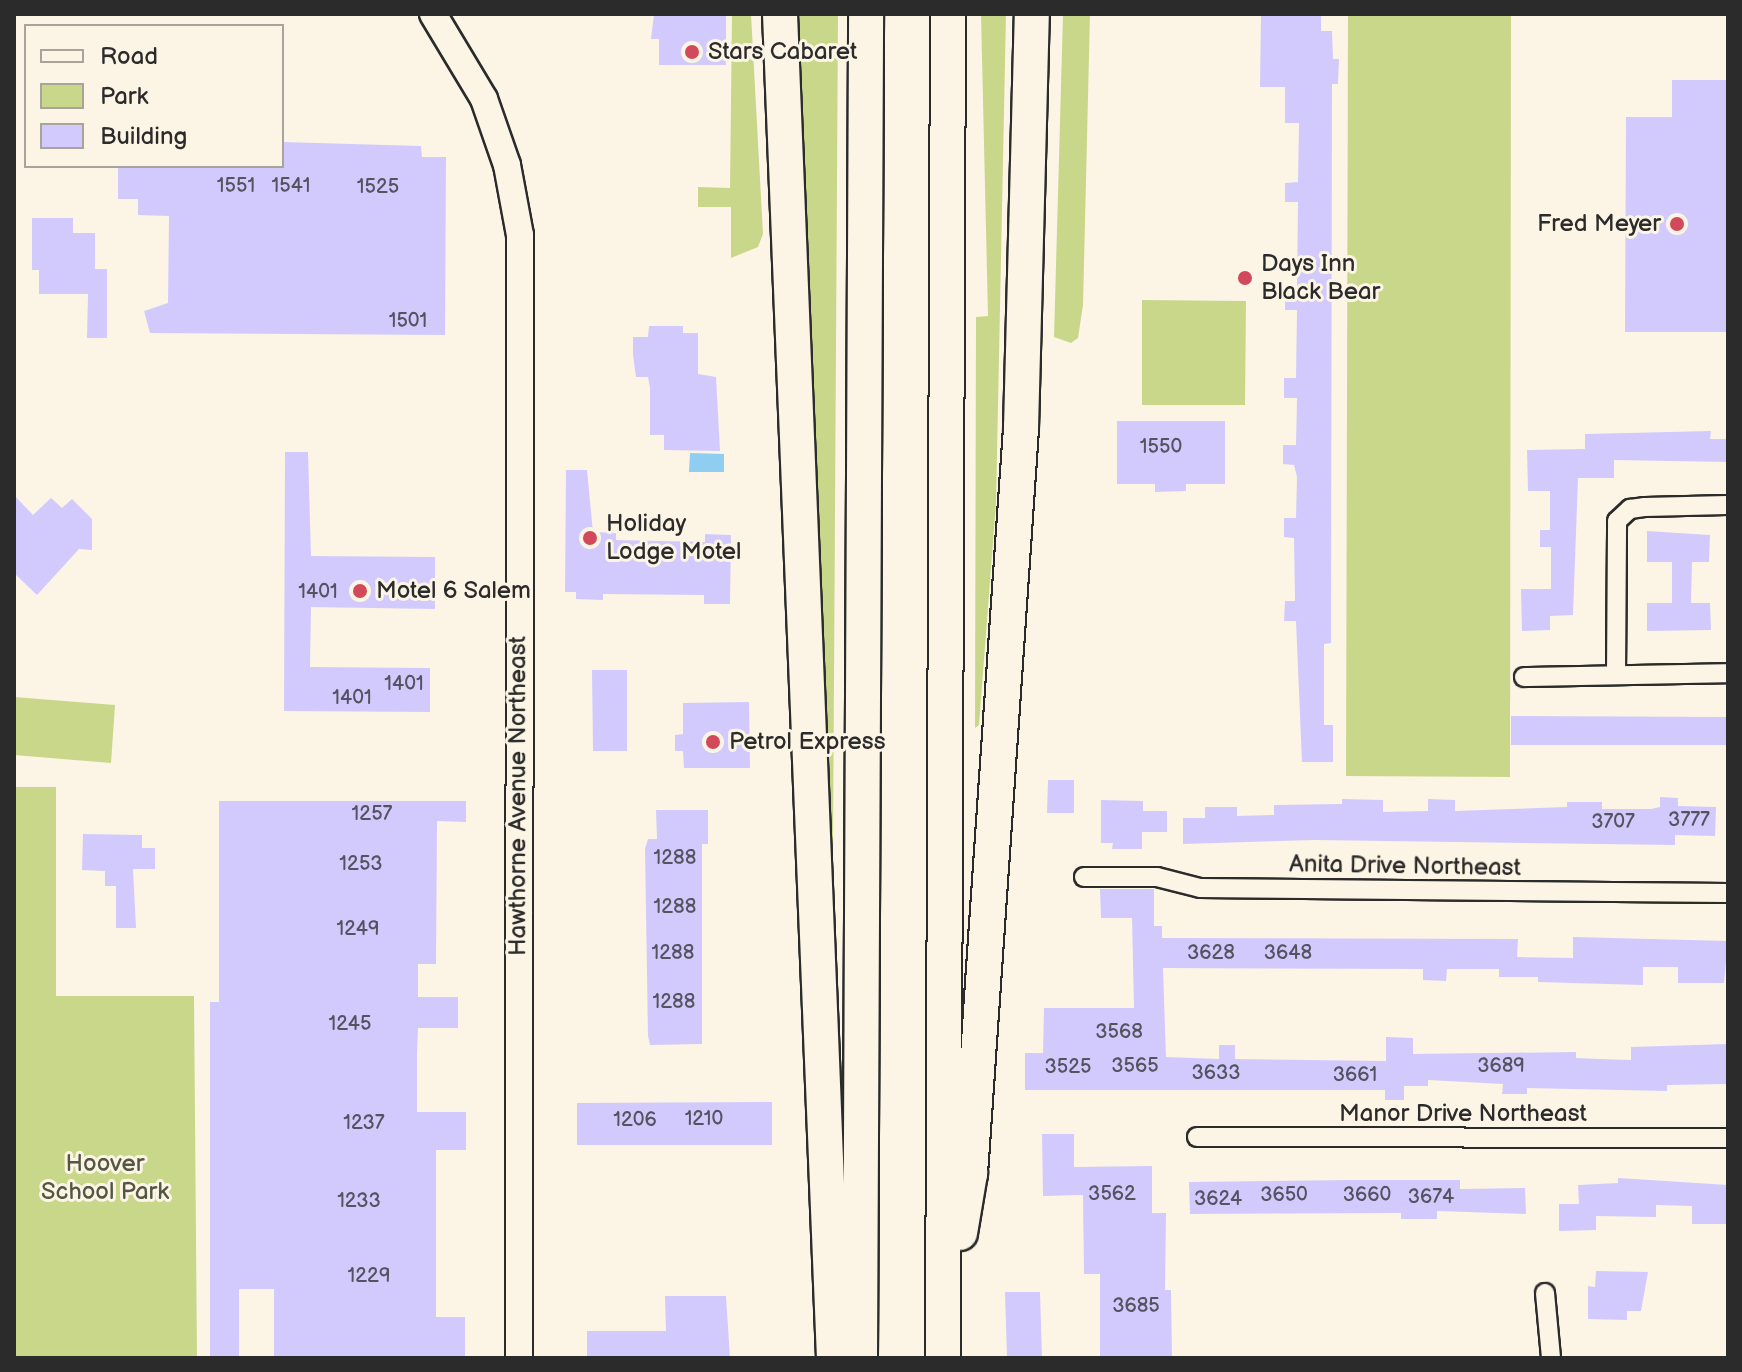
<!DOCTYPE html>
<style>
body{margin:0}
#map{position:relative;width:1742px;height:1372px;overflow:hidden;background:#fcf5e5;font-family:"Balsamiq Sans",sans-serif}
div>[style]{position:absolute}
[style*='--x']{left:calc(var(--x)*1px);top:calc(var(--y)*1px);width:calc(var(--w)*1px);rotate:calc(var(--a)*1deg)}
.green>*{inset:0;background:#c9d78b}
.water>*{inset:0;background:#90cef1}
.building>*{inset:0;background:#d2cafd}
.roads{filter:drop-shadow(2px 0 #2b2b2b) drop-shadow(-2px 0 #2b2b2b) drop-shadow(0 2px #2b2b2b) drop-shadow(0 -2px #2b2b2b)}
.minor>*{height:18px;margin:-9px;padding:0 9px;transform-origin:9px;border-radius:9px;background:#fcf5e5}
.secondary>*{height:26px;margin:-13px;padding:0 13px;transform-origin:13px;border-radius:13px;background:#fcf5e5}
.motorway>*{height:34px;margin:-17px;padding:0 17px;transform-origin:17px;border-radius:17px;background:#fcf5e5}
.dots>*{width:22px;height:22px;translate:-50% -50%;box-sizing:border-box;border:4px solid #fcf5e5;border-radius:50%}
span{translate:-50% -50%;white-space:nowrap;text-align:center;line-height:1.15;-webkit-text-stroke:6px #fcf5e5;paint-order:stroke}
.number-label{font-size:20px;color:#555360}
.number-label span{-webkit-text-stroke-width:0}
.poi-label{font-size:24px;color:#2b2b2b}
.left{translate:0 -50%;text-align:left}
.right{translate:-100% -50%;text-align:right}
.street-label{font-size:24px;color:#2b2b2b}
.park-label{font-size:24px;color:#525643}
.frame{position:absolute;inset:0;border:16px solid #2b2b2b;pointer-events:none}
.legend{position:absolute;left:24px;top:24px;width:260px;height:144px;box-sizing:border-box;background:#fcf5e5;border:2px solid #a8a49b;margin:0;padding:10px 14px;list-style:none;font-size:24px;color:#2b2b2b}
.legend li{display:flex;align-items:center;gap:16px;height:40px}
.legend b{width:40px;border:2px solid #a8a49b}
</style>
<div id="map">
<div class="green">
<div style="clip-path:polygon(732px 14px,751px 14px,763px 234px,758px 247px,731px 258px,731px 207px,698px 207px,698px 187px,730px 188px)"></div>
<div style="clip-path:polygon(794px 14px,838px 14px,833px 848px,826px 847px)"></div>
<div style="clip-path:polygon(981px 14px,1006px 14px,996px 503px,979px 725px,975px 728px,976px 317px,988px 316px)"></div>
<div style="clip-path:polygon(1063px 14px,1090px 14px,1083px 305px,1078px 338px,1071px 343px,1054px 337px)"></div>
<div style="clip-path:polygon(1348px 14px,1511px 14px,1510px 777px,1346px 776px)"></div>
<div style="clip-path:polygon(1142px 300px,1246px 301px,1245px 405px,1142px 405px)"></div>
<div style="clip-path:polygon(14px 697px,115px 705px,111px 763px,14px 755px)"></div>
<div style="clip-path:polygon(14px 787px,56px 787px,56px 996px,194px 996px,197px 1358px,14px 1358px)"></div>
</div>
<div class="water">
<div style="clip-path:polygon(690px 453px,724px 454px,724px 472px,689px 472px)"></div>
</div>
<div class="building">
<div style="clip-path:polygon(654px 14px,726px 14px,726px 65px,659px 65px,659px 39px,651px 39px)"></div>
<div style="clip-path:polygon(1261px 14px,1321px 14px,1321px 31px,1332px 31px,1333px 59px,1339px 59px,1338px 84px,1332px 84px,1331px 643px,1324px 644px,1324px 725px,1333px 725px,1333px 762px,1302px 762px,1296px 621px,1284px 621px,1285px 601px,1295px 601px,1294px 538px,1284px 537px,1284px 518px,1296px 518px,1297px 477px,1294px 465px,1283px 464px,1283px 445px,1296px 445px,1297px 398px,1284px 398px,1284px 378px,1296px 378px,1297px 310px,1285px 310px,1285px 290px,1297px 290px,1298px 202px,1285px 202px,1285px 183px,1298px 182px,1299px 123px,1285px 123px,1285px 87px,1260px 87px)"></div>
<div style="clip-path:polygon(1672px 80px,1728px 80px,1728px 332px,1625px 332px,1626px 117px,1672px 117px)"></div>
<div style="clip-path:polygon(282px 142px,421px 146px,422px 157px,446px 157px,445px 335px,150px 333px,144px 311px,168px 303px,169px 216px,138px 215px,138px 199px,118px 199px,118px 166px,282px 166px)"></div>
<div style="clip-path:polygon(32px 218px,73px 218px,73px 233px,95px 233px,95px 269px,107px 269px,107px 338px,87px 338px,88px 294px,39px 294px,39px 270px,32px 270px)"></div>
<div style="clip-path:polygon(649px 326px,683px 326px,683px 333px,698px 333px,698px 374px,716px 377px,720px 451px,664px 450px,664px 435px,650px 435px,650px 388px,648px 377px,636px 377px,633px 355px,633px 337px,648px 337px)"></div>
<div style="clip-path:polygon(1117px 421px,1225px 421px,1225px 484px,1186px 484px,1186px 491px,1155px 492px,1155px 484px,1117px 484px)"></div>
<div style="clip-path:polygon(1711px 431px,1710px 439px,1728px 439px,1728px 462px,1614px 460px,1614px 478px,1578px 478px,1573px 615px,1550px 616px,1550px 630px,1522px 631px,1521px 589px,1551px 589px,1551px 547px,1540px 547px,1540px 530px,1550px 530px,1550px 491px,1528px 491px,1527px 450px,1585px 449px,1585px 434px)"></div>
<div style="clip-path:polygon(285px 452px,308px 452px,311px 556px,435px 557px,435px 609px,311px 607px,310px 667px,430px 668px,430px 712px,284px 711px)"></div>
<div style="clip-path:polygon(566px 470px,587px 470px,593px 532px,616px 533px,616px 540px,705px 542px,705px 534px,731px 535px,730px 604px,704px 604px,704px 595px,603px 594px,603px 600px,576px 599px,576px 592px,565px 592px)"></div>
<div style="clip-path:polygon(14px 495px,33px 515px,51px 498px,62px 508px,72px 499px,92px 519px,92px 550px,79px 549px,37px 595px,14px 573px)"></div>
<div style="clip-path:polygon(1647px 531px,1710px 535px,1709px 562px,1692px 562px,1691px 603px,1710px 603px,1711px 630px,1647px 631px,1647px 603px,1672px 603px,1672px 562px,1647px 562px)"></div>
<div style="clip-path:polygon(592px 670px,627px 670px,627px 751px,593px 751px)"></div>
<div style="clip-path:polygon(749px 702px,750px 768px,684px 768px,683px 751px,675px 751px,675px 735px,683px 734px,683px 703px)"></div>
<div style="clip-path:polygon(1511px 716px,1728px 717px,1728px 745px,1511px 745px)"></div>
<div style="clip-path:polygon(1048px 780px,1074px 780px,1074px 813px,1047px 813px)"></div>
<div style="clip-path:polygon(1660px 797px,1678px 798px,1678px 806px,1716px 807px,1715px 836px,1675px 835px,1675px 845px,1314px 840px,1183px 844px,1183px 818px,1205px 818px,1205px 807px,1237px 807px,1237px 816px,1274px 815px,1274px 805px,1342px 804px,1342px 799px,1383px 800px,1383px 812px,1428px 811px,1428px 799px,1455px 800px,1455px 811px,1567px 807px,1567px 802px,1602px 802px,1602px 809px,1651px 809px,1660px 807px)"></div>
<div style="clip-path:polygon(1101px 800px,1143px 801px,1143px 811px,1167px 811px,1167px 832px,1142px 832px,1142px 849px,1112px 849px,1113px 843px,1101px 843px)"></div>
<div style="clip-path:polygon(219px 801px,466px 801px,466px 822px,437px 821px,436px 964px,418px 964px,418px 997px,458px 997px,458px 1028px,418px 1028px,417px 1055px,417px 1112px,466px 1112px,466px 1150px,436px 1150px,436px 1317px,465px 1317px,465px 1358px,274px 1358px,274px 1289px,239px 1289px,239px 1358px,210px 1358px,210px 1002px,219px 1002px)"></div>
<div style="clip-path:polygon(656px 810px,708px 810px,708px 844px,702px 844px,702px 1044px,650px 1045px,648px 1036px,645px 849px,648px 839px,657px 839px)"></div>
<div style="clip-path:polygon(83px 834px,142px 835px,142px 848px,155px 848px,155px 869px,133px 869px,136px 928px,116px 928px,116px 886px,105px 886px,105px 871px,82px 870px)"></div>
<div style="clip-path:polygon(1100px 889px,1154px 889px,1154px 926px,1162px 926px,1162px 938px,1518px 939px,1517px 957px,1573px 958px,1573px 937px,1728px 941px,1724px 983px,1678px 983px,1678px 967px,1643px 967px,1643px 985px,1538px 982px,1538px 977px,1499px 977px,1499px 969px,1447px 969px,1446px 981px,1423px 980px,1423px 969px,1163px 968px,1166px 1057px,1219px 1059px,1219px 1045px,1235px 1045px,1235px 1059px,1386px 1061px,1386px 1037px,1413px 1038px,1413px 1054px,1576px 1052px,1576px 1058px,1599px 1059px,1631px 1060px,1631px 1047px,1728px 1044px,1728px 1084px,1667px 1085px,1667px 1091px,1527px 1088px,1527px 1094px,1502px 1094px,1503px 1084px,1428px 1080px,1428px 1086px,1404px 1086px,1404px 1100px,1385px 1100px,1385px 1090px,1025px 1090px,1025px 1053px,1043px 1053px,1044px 1008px,1134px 1008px,1132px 918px,1101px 918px)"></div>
<div style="clip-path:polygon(772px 1102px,772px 1145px,577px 1145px,577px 1103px)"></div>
<div style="clip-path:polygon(1042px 1134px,1074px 1134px,1074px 1167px,1152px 1166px,1152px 1213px,1166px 1213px,1165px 1290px,1171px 1290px,1172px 1358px,1100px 1358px,1100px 1274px,1084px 1274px,1083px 1195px,1043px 1196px)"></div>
<div style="clip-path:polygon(1618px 1178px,1728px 1185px,1728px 1224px,1692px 1224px,1692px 1206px,1656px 1205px,1656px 1217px,1596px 1216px,1596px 1230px,1559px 1231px,1559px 1204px,1579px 1204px,1578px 1185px,1618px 1183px)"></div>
<div style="clip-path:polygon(1349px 1180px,1460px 1180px,1460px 1189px,1525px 1188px,1526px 1214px,1437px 1211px,1437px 1219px,1401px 1219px,1401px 1213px,1190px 1214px,1189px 1182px)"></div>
<div style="clip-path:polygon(1596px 1271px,1648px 1272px,1641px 1311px,1627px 1311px,1627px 1320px,1588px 1319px,1588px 1286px,1595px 1287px)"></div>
<div style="clip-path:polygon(1005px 1292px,1040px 1292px,1042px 1358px,1007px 1358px)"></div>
<div style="clip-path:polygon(665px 1296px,726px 1296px,730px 1358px,587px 1358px,587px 1331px,666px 1331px)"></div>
</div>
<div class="roads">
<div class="minor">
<div style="--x:1616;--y:675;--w:154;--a:-89.6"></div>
<div style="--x:1617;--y:521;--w:18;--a:-43"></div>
<div style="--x:1630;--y:509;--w:14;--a:-8"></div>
<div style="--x:1644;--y:507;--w:84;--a:-1.4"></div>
<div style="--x:1524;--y:677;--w:204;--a:-1.1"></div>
<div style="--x:1084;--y:877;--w:73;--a:0"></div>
<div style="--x:1157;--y:877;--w:44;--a:14.3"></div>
<div style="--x:1200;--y:888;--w:528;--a:0.54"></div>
<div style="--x:1197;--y:1137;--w:531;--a:0.11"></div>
<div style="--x:1545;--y:1293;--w:65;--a:84.7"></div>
</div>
<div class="secondary">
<div style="--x:433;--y:14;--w:99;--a:59"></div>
<div style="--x:484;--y:99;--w:70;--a:70.8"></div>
<div style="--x:507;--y:165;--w:71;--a:79.5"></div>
<div style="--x:520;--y:235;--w:1123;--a:90.05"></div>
</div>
<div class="motorway">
<div style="--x:780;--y:14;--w:1345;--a:87.7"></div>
<div style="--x:960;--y:1233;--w:61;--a:-80.5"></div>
<div style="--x:970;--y:1173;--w:747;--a:-86.08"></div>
<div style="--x:1021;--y:428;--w:414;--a:-88.5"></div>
<div style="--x:860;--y:1358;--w:1344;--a:-89.74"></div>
<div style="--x:943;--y:1358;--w:1344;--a:-89.79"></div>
</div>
</div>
<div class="dots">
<div style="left:692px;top:52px;background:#d1495b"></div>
<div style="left:1677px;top:224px;background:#d1495b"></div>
<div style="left:1245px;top:278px;background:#d1495b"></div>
<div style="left:590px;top:538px;background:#d1495b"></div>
<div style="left:360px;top:591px;background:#d1495b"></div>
<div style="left:713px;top:742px;background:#d1495b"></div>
</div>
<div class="number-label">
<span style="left:236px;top:186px">1551</span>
<span style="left:291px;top:186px">1541</span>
<span style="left:378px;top:187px">1525</span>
<span style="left:408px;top:321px">1501</span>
<span style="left:1161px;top:447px">1550</span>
<span style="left:318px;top:592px">1401</span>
<span style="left:404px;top:684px">1401</span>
<span style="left:352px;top:698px">1401</span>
<span style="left:372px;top:814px">1257</span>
<span style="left:1689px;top:820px">3777</span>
<span style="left:1613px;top:822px">3707</span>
<span style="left:675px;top:858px">1288</span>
<span style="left:361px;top:864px">1253</span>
<span style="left:675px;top:907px">1288</span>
<span style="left:358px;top:929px">1249</span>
<span style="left:673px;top:953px">1288</span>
<span style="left:1211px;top:953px">3628</span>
<span style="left:1288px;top:953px">3648</span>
<span style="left:674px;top:1002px">1288</span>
<span style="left:350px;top:1024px">1245</span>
<span style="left:1119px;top:1032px">3568</span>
<span style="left:1135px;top:1066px">3565</span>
<span style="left:1501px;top:1066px">3689</span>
<span style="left:1068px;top:1067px">3525</span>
<span style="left:1216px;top:1073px">3633</span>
<span style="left:1355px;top:1075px">3661</span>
<span style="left:704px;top:1119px">1210</span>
<span style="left:635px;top:1120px">1206</span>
<span style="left:364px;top:1123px">1237</span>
<span style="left:1112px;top:1194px">3562</span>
<span style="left:1284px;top:1195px">3650</span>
<span style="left:1367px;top:1195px">3660</span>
<span style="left:1431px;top:1197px">3674</span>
<span style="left:1218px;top:1199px">3624</span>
<span style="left:359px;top:1201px">1233</span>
<span style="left:369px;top:1276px">1229</span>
<span style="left:1136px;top:1306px">3685</span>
</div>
<div class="poi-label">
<span class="left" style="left:708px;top:52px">Stars Cabaret</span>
<span class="right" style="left:1661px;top:224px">Fred Meyer</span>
<span class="left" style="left:1261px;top:278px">Days Inn<br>Black Bear</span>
<span class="left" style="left:606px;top:538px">Holiday<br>Lodge Motel</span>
<span class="left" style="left:376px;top:591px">Motel 6 Salem</span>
<span class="left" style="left:729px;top:742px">Petrol Express</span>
</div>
<div class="street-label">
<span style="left:518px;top:796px;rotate:-90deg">Hawthorne Avenue Northeast</span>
<span style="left:1405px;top:866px;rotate:1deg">Anita Drive Northeast</span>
<span style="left:1463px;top:1114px">Manor Drive Northeast</span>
</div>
<div class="park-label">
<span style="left:105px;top:1178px">Hoover<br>School Park</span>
</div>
<div class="frame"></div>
<ul class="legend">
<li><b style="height:10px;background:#fcf5e5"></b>Road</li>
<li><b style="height:22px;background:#c9d78b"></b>Park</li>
<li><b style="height:22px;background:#d2cafd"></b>Building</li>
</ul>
</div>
